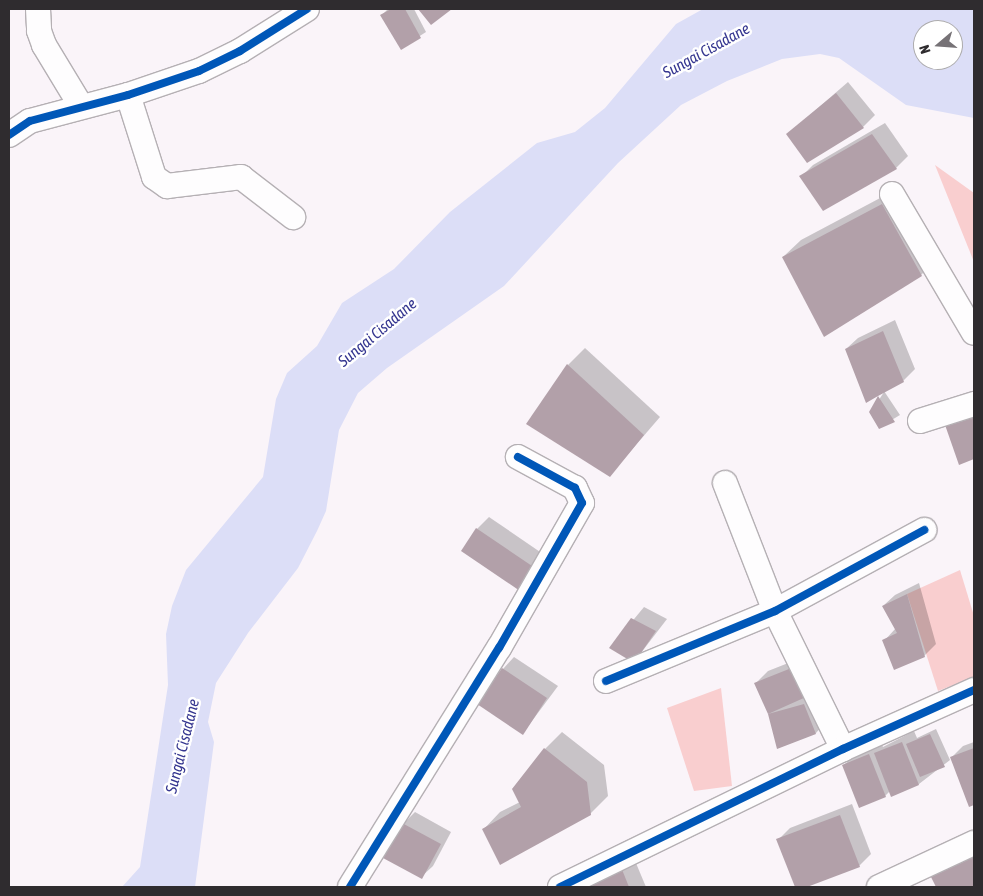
<!DOCTYPE html>
<style>
body{margin:0}
#map{position:relative;width:983px;height:896px;overflow:hidden;background:#faf4f9;font-family:"Asap Condensed",sans-serif}
div>[style]{position:absolute}
[style*='--x']{left:calc(var(--x)*1px);top:calc(var(--y)*1px);width:calc(var(--w)*1px);rotate:calc(var(--a)*1deg)}
.green>*{inset:0;background:#f9cecf}
.water>*{inset:0;background:#dcdef7}
.shadow>*{inset:0;background:#0003}
.building>*{inset:0;background:#b2a0a9}
.roads{filter:drop-shadow(1px 0 #b5b0b4) drop-shadow(-1px 0 #b5b0b4) drop-shadow(0 1px #b5b0b4) drop-shadow(0 -1px #b5b0b4)}
.street>*{height:24px;margin:-12px;padding:0 12px;transform-origin:12px;border-radius:12px;background:#fefdfe}
.cycleway>*{height:8px;margin:-4px;padding:0 4px;transform-origin:4px;border-radius:4px;background:#0057b8}
span{translate:-50% -50%;white-space:nowrap;text-align:center;line-height:1.15;-webkit-text-stroke:5px #fff;paint-order:stroke}
.water-label{font-size:16px;color:#353690;font-style:italic}
.frame{position:absolute;inset:0;border:10px solid #2f2c2f;pointer-events:none}
.north{position:absolute;left:913px;top:20px;width:50px;height:50px;box-sizing:border-box;background:#fff;border:1px solid #acabac;border-radius:50%;rotate:252deg;font-size:14px;font-weight:700;line-height:20px;text-align:center;color:#2f2c2f}
.north::after{content:'';display:block;margin:auto;width:18px;height:22px;background:#767276;clip-path:polygon(50% 0,100% 100%,50% 72%,0 100%)}
</style>
<div id="map">
<div class="green">
<div style="clip-path:polygon(935px 165px,974px 193px,974px 262px)"></div>
<div style="clip-path:polygon(960px 570px,974px 616px,974px 677px,938px 691px,907px 594px)"></div>
<div style="clip-path:polygon(721px 688px,732px 786px,694px 791px,667px 708px)"></div>
</div>
<div class="water">
<div style="clip-path:polygon(evenodd,703px 9px,974px 9px,974px 118px,906px 105px,839px 58px,820px 54px,782px 59px,727px 81px,681px 105px,618px 163px,504px 286px,387px 368px,358px 393px,339px 430px,326px 511px,317px 531px,298px 568px,248px 633px,216px 683px,208px 722px,214px 742px,195px 887px,122px 887px,140px 867px,168px 685px,166px 634px,172px 606px,186px 570px,263px 477px,276px 399px,287px 373px,317px 346px,342px 303px,394px 269px,450px 212px,537px 143px,575px 132px,605px 108px,676px 24px,703px 9px,923px 30px,953px 30px,953px 60px,923px 60px,923px 30px)"></div>
</div>
<div class="shadow">
<div style="clip-path:polygon(388px 9px,414px 9px,426px 32px,401px 48px,382px 15px)"></div>
<div style="clip-path:polygon(848px 82px,875px 115px,863px 127px,788px 134px)"></div>
<div style="clip-path:polygon(885px 123px,908px 156px,896px 168px,801px 177px,813px 165px)"></div>
<div style="clip-path:polygon(899px 188px,939px 257px,921px 275px,825px 335px,783px 257px,801px 240px)"></div>
<div style="clip-path:polygon(895px 320px,915px 369px,903px 381px,884px 391px,900px 415px,880px 427px,871px 412px,884px 392px,846px 349px,858px 338px)"></div>
<div style="clip-path:polygon(585px 348px,660px 417px,610px 475px,568px 365px)"></div>
<div style="clip-path:polygon(489px 517px,546px 556px,531px 577px,477px 529px)"></div>
<div style="clip-path:polygon(919px 583px,936px 644px,924px 656px,884px 641px,896px 628px,883px 606px,895px 595px)"></div>
<div style="clip-path:polygon(644px 607px,667px 619px,634px 662px,611px 647px)"></div>
<div style="clip-path:polygon(806px 656px,827px 721px,816px 733px,778px 748px,769px 714px,756px 683px,768px 671px)"></div>
<div style="clip-path:polygon(514px 657px,558px 686px,523px 733px,503px 669px)"></div>
<div style="clip-path:polygon(936px 729px,950px 760px,919px 784px,892px 795px,890px 791px,885px 796px,843px 766px,855px 754px,881px 743px,883px 747px,914px 731px,917px 738px)"></div>
<div style="clip-path:polygon(562px 732px,604px 765px,608px 796px,590px 814px,483px 830px,500px 812px,520px 802px,545px 749px)"></div>
<div style="clip-path:polygon(974px 742px,974px 804px,969px 805px,951px 758px,963px 746px)"></div>
<div style="clip-path:polygon(852px 804px,871px 854px,859px 866px,796px 887px,778px 840px,790px 828px)"></div>
<div style="clip-path:polygon(415px 812px,451px 832px,433px 866px,421px 877px,403px 824px)"></div>
<div style="clip-path:polygon(974px 842px,974px 887px,937px 887px,928px 870px)"></div>
<div style="clip-path:polygon(633px 856px,646px 887px,589px 887px,587px 882px)"></div>
</div>
<div class="building">
<div style="clip-path:polygon(391px 9px,405px 9px,421px 38px,401px 50px,380px 15px)"></div>
<div style="clip-path:polygon(418px 9px,452px 9px,431px 25px)"></div>
<div style="clip-path:polygon(836px 93px,864px 128px,807px 163px,786px 134px)"></div>
<div style="clip-path:polygon(872px 134px,897px 169px,823px 211px,799px 176px)"></div>
<div style="clip-path:polygon(882px 204px,922px 276px,824px 337px,782px 257px)"></div>
<div style="clip-path:polygon(883px 331px,904px 382px,878px 396px,895px 422px,879px 429px,869px 412px,878px 396px,866px 403px,845px 349px)"></div>
<div style="clip-path:polygon(567px 364px,644px 435px,610px 477px,526px 424px)"></div>
<div style="clip-path:polygon(974px 411px,974px 459px,959px 465px,944px 422px)"></div>
<div style="clip-path:polygon(476px 528px,535px 568px,520px 591px,461px 551px)"></div>
<div style="clip-path:polygon(907px 594px,925px 657px,894px 670px,882px 640px,897px 633px,882px 606px)"></div>
<div style="clip-path:polygon(631px 618px,656px 631px,634px 663px,609px 648px)"></div>
<div style="clip-path:polygon(794px 667px,806px 697px,768px 714px,804px 704px,816px 734px,777px 749px,768px 714px,754px 683px)"></div>
<div style="clip-path:polygon(502px 668px,547px 698px,523px 735px,477px 704px)"></div>
<div style="clip-path:polygon(930px 734px,945px 767px,920px 777px,906px 744px)"></div>
<div style="clip-path:polygon(902px 742px,919px 785px,891px 797px,874px 753px)"></div>
<div style="clip-path:polygon(544px 748px,587px 782px,591px 815px,500px 865px,482px 829px,521px 807px,512px 789px)"></div>
<div style="clip-path:polygon(974px 748px,974px 805px,969px 807px,950px 757px)"></div>
<div style="clip-path:polygon(869px 754px,886px 797px,859px 808px,842px 765px)"></div>
<div style="clip-path:polygon(840px 815px,860px 867px,807px 887px,795px 887px,776px 839px)"></div>
<div style="clip-path:polygon(402px 823px,441px 844px,422px 879px,383px 858px)"></div>
<div style="clip-path:polygon(974px 847px,974px 887px,936px 887px,927px 869px)"></div>
<div style="clip-path:polygon(621px 867px,629px 887px,588px 887px,586px 882px)"></div>
</div>
<div class="roads">
<div class="street">
<div style="--x:38;--y:9;--w:22;--a:87"></div>
<div style="--x:39;--y:31;--w:15;--a:70"></div>
<div style="--x:44;--y:45;--w:71;--a:58.8"></div>
<div style="--x:128;--y:95;--w:86;--a:72.4"></div>
<div style="--x:154;--y:177;--w:16;--a:35"></div>
<div style="--x:167;--y:186;--w:75;--a:-6.9"></div>
<div style="--x:241;--y:177;--w:66;--a:37.6"></div>
<div style="--x:9;--y:135;--w:25;--a:-34"></div>
<div style="--x:30;--y:121;--w:101;--a:-14.9"></div>
<div style="--x:128;--y:95;--w:75;--a:-18.7"></div>
<div style="--x:199;--y:71;--w:46;--a:-26"></div>
<div style="--x:240;--y:51;--w:79;--a:-32.1"></div>
<div style="--x:892;--y:194;--w:161;--a:59.5"></div>
<div style="--x:920;--y:421;--w:57;--a:-17.5"></div>
<div style="--x:725;--y:483;--w:137;--a:68.7"></div>
<div style="--x:775;--y:611;--w:154;--a:63.8"></div>
<div style="--x:606;--y:681;--w:183;--a:-22.5"></div>
<div style="--x:775;--y:611;--w:170;--a:-28.5"></div>
<div style="--x:350;--y:887;--w:282;--a:-58.1"></div>
<div style="--x:499;--y:648;--w:167;--a:-60.2"></div>
<div style="--x:582;--y:503;--w:17;--a:-115"></div>
<div style="--x:575;--y:488;--w:65;--a:-151.5"></div>
<div style="--x:560;--y:887;--w:315;--a:-26"></div>
<div style="--x:843;--y:749;--w:144;--a:-24.2"></div>
<div style="--x:879;--y:887;--w:105;--a:-24.9"></div>
</div>
</div>
<div class="cycleway">
<div style="--x:9;--y:135;--w:25;--a:-34"></div>
<div style="--x:30;--y:121;--w:101;--a:-14.9"></div>
<div style="--x:128;--y:95;--w:75;--a:-18.7"></div>
<div style="--x:199;--y:71;--w:46;--a:-26"></div>
<div style="--x:240;--y:51;--w:79;--a:-32.1"></div>
<div style="--x:606;--y:681;--w:183;--a:-22.5"></div>
<div style="--x:775;--y:611;--w:170;--a:-28.5"></div>
<div style="--x:350;--y:887;--w:282;--a:-58.1"></div>
<div style="--x:499;--y:648;--w:167;--a:-60.2"></div>
<div style="--x:582;--y:503;--w:17;--a:-115"></div>
<div style="--x:575;--y:488;--w:65;--a:-151.5"></div>
<div style="--x:560;--y:887;--w:315;--a:-26"></div>
<div style="--x:843;--y:749;--w:144;--a:-24.2"></div>
</div>
<div class="water-label">
<span style="left:706px;top:50px;rotate:-29deg">Sungai Cisadane</span>
<span style="left:377px;top:332px;rotate:-40deg">Sungai Cisadane</span>
<span style="left:182px;top:746px;rotate:-76deg">Sungai Cisadane</span>
</div>
<div class="frame"></div>
<div class="north">N</div>
</div>
